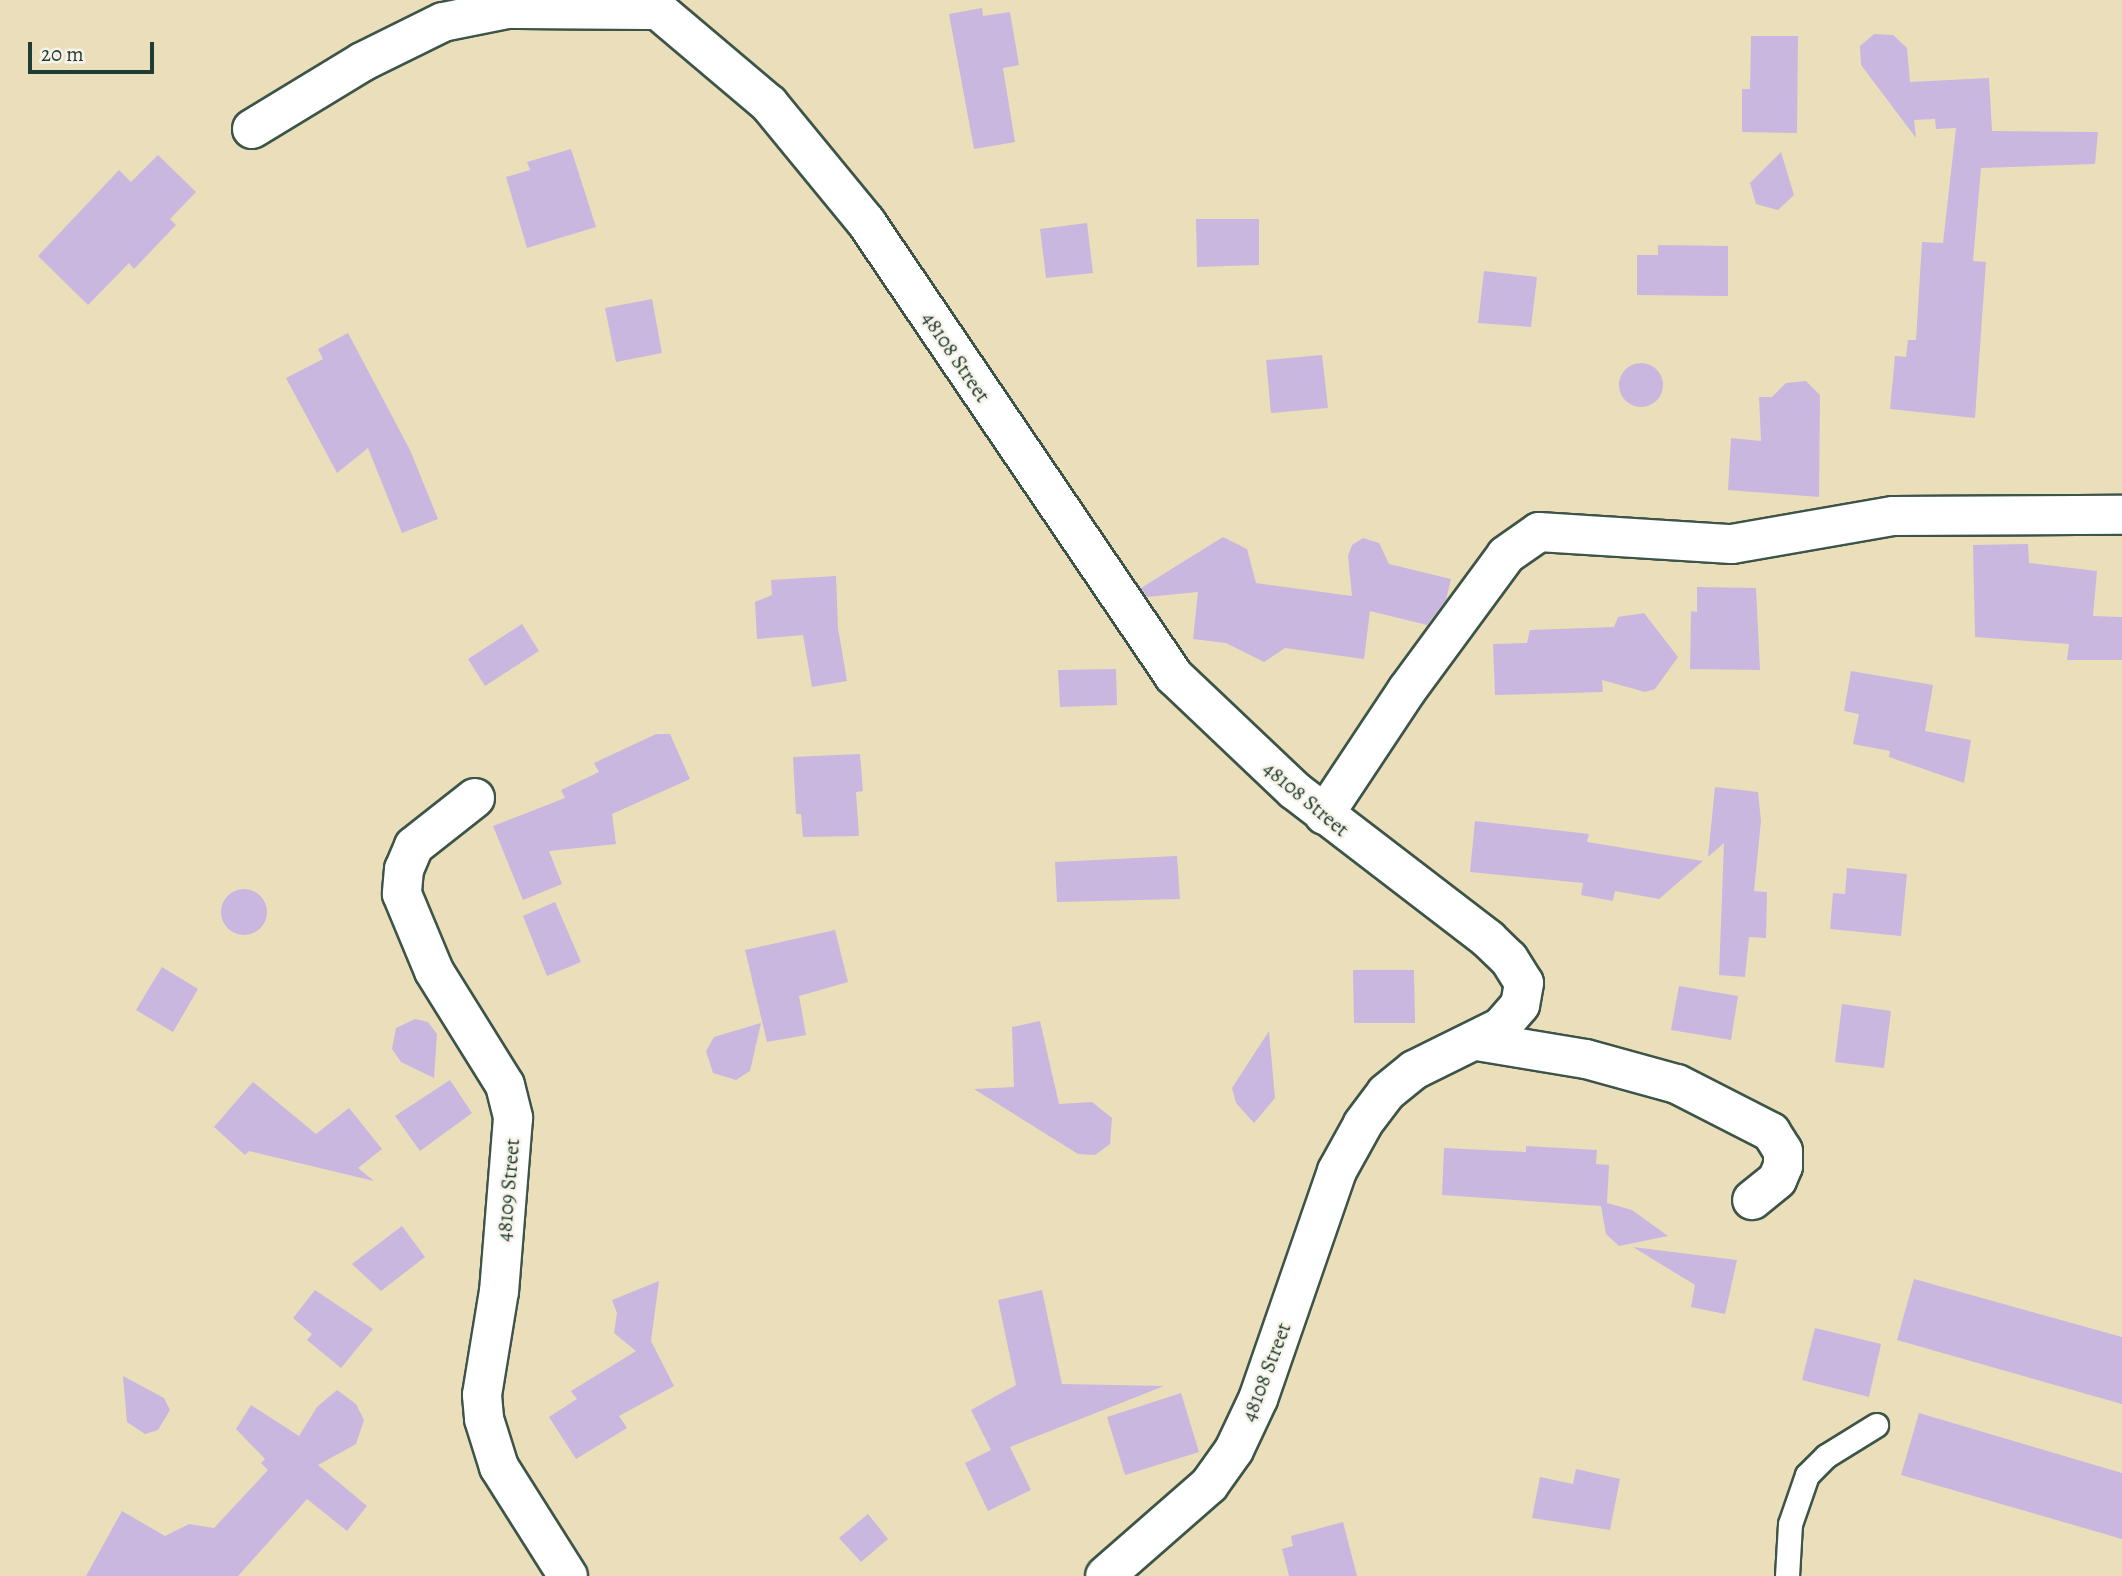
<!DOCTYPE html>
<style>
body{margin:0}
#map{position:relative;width:2122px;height:1576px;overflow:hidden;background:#eadfba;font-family:Alegreya,serif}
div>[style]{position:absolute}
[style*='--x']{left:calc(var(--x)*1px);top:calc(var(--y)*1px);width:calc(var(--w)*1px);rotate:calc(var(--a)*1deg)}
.building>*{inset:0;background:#c9b7e0}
.round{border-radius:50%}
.roads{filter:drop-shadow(2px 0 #3d5548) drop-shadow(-2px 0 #3d5548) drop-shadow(0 2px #3d5548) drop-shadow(0 -2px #3d5548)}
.service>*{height:23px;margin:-11.5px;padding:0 11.5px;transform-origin:11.5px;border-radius:11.5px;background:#fff}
.minor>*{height:38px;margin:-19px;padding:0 19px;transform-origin:19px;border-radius:19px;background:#fff}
span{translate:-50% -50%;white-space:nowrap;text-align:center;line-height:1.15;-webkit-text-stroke:5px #f7f3e8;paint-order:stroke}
.street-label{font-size:21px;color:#1f3d34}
.scale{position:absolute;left:28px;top:42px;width:126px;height:32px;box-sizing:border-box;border:4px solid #1f3d34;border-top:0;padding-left:9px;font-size:21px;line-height:24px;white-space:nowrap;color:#1f3d34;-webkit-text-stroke:5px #f7f3e8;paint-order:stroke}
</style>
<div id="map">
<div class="building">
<div style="clip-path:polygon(982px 8px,983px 16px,1010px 12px,1019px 65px,1003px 68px,1015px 142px,974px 149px,949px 14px)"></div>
<div style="clip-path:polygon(1874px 34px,1893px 35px,1907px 48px,1910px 82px,1989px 78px,1992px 131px,2098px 132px,2095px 164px,1981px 168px,1973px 261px,1986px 262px,1975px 418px,1890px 409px,1895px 356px,1906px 357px,1908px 340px,1916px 340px,1922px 242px,1943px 243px,1956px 128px,1936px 129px,1935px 119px,1914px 120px,1916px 138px,1861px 65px,1860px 46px)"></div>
<div style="clip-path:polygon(1751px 36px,1798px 36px,1797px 133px,1742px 132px,1742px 89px,1750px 89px)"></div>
<div style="clip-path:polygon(571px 149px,596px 227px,527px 248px,506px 177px,530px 170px,527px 162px)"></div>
<div style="clip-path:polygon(1781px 152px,1794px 195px,1778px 210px,1756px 204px,1750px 183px)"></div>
<div style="clip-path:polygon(158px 155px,196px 192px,170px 219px,176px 225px,134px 269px,129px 263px,88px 305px,38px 256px,119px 170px,131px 182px)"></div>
<div style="clip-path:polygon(1196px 219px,1259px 219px,1259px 265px,1197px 267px)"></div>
<div style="clip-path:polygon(1087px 223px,1093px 273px,1046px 278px,1040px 229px)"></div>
<div style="clip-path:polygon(1658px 245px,1728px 246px,1728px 296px,1637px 295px,1637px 255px,1658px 255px)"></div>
<div style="clip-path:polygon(1484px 271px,1537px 277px,1531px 327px,1478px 323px)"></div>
<div style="clip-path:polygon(652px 299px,662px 353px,616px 362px,605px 308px)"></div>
<div style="clip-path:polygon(348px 333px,410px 450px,438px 519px,402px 533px,368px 448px,337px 473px,286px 378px,323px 359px,318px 349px)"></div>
<div style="clip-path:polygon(1322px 355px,1328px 408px,1271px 413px,1266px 360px)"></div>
<div class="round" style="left:1619px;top:363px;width:44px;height:44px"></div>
<div style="clip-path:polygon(1806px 381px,1820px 395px,1819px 497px,1728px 490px,1731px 438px,1761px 441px,1759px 397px,1772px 397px,1786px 383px)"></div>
<div style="clip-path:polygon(1223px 537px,1247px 549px,1256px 583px,1352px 596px,1348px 556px,1352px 545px,1363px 538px,1379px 543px,1389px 564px,1451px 579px,1446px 600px,1427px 625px,1370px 611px,1364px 659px,1285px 648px,1264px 662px,1226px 643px,1193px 639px,1198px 592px,1147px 597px,1141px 588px)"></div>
<div style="clip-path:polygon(2028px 544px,2029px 563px,2097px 571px,2093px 616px,2122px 617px,2122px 660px,2067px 660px,2069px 644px,1975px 637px,1973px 545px)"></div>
<div style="clip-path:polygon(836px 576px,838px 628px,847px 681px,812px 687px,803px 635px,757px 639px,755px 602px,772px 595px,771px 580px)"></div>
<div style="clip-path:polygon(1697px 587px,1756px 588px,1760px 670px,1690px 669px,1691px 611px,1697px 612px)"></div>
<div style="clip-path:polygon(1644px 613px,1678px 657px,1655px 689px,1645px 692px,1602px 680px,1603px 692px,1495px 695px,1493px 644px,1527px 643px,1530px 630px,1614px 627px,1618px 617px)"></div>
<div style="clip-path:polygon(522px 624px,539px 651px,485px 686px,468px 659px)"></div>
<div style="clip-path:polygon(1116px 669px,1117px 705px,1060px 707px,1058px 670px)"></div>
<div style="clip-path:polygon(1851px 671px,1933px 685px,1925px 731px,1971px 740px,1964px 783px,1889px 757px,1890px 751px,1853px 744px,1859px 714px,1844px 711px)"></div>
<div style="clip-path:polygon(656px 734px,670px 734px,690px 779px,612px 814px,616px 844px,549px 851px,562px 884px,523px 900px,493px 826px,565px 798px,561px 790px,599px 772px,594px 763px)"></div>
<div style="clip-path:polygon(860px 754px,863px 791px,856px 792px,859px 836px,803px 837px,801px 814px,796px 814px,793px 757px)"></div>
<div style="clip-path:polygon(1715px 787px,1758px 792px,1761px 821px,1754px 891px,1767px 892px,1766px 938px,1749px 937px,1745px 977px,1719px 975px,1724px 843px,1708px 857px)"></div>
<div style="clip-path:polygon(1475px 821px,1589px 834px,1587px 842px,1703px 861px,1659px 899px,1615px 891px,1613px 901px,1581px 895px,1583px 883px,1470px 872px)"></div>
<div style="clip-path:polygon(1177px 856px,1180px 899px,1057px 902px,1055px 862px)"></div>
<div style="clip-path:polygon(1847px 868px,1907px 874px,1901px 936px,1830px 929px,1833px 893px,1845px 894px)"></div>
<div class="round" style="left:221px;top:889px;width:46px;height:46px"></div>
<div style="clip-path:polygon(555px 902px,581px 962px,547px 976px,523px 916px)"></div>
<div style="clip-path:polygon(835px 930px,848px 982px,799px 996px,806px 1035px,767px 1042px,745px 950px)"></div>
<div style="clip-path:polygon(162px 967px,198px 989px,173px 1032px,136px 1010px)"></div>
<div style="clip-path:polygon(1353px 970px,1414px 970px,1415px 1023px,1354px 1023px)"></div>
<div style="clip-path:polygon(1679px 986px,1738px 996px,1731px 1040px,1671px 1030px)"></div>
<div style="clip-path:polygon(1842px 1004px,1891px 1011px,1884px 1068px,1835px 1062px)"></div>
<div style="clip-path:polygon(415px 1019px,428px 1022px,437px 1034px,434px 1078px,401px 1062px,392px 1049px,396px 1028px)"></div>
<div style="clip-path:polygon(1040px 1021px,1059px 1104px,1092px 1102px,1112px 1118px,1110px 1144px,1095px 1155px,1078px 1154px,974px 1089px,1014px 1087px,1012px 1027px)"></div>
<div style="clip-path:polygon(761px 1023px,750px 1071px,736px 1080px,713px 1073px,706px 1051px,714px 1037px)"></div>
<div style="clip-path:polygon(1269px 1031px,1275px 1098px,1254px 1123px,1236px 1103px,1232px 1088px)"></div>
<div style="clip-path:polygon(450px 1080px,472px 1113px,420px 1151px,395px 1116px)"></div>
<div style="clip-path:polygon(253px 1082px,316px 1134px,349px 1108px,382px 1149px,358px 1168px,374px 1181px,249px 1151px,245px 1155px,214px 1127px)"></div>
<div style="clip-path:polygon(1526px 1146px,1597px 1150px,1596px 1164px,1609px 1165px,1607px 1203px,1632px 1210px,1668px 1236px,1619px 1246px,1606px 1234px,1601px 1206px,1442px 1195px,1444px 1148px,1526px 1152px)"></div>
<div style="clip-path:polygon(402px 1226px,425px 1257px,381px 1291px,352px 1264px)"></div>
<div style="clip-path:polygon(1633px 1247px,1737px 1260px,1725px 1314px,1691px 1307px,1695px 1285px)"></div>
<div style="clip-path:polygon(1914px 1279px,2122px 1337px,2122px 1404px,1897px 1340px)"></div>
<div style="clip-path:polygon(659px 1281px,651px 1341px,674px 1386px,619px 1416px,627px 1428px,576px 1459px,549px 1417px,577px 1399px,571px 1391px,636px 1351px,614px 1333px,617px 1313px,612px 1300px)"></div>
<div style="clip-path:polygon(315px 1290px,373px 1329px,341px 1368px,307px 1340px,312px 1334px,293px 1318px)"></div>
<div style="clip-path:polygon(1042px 1290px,1062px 1384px,1164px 1386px,1010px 1447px,1031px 1490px,988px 1511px,965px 1463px,991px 1450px,971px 1410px,1016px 1385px,998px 1300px)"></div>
<div style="clip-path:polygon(1815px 1328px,1881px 1344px,1869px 1397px,1802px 1380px)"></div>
<div style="clip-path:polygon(123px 1376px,164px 1398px,170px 1410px,158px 1430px,145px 1434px,127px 1422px)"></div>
<div style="clip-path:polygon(337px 1390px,356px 1404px,364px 1420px,356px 1444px,318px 1465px,367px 1506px,347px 1531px,307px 1499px,238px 1576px,86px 1576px,122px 1511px,165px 1536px,189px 1524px,214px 1528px,268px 1470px,261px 1463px,265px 1459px,236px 1429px,251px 1405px,299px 1436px,317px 1407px)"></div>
<div style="clip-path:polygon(1181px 1393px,1199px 1452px,1125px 1475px,1107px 1417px)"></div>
<div style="clip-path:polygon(1919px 1413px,2122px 1473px,2122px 1539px,1901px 1475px)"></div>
<div style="clip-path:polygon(1576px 1469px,1620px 1479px,1610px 1530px,1532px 1518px,1540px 1477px,1573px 1484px)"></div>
<div style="clip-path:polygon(868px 1514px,888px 1539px,861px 1562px,839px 1538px)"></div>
<div style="clip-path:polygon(1343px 1522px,1357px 1576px,1289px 1576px,1282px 1549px,1293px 1546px,1291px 1536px)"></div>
</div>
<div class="roads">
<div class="service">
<div style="--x:1787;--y:1576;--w:52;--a:-86.7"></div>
<div style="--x:1790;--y:1524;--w:52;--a:-70.9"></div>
<div style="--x:1807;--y:1475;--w:27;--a:-45"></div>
<div style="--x:1826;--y:1456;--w:59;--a:-31.8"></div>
</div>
<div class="minor">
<div style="--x:646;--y:0;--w:161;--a:40.2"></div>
<div style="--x:769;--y:104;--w:153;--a:50.6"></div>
<div style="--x:866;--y:222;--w:549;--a:55.85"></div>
<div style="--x:1174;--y:676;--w:166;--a:43.5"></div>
<div style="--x:1294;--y:790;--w:245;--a:37.5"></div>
<div style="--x:1488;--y:939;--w:29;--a:44"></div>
<div style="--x:1509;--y:959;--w:28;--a:58"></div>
<div style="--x:1524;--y:983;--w:22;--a:100"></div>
<div style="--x:1520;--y:1005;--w:29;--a:131"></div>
<div style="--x:1501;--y:1027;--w:97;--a:153.7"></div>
<div style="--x:1414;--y:1070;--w:36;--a:141"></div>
<div style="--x:1386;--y:1093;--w:39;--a:127"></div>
<div style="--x:1363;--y:1124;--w:54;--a:119"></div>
<div style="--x:1337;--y:1171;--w:241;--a:109.1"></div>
<div style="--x:1258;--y:1399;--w:56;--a:115.2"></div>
<div style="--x:1234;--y:1450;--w:43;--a:125.5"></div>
<div style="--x:1209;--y:1485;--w:138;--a:138.8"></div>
<div style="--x:252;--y:129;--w:129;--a:-31.3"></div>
<div style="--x:362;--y:62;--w:90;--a:-26.3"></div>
<div style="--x:443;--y:22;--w:65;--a:-11.5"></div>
<div style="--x:507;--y:9;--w:152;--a:0.4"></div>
<div style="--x:475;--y:798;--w:78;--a:141.8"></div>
<div style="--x:414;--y:846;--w:25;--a:113"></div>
<div style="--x:404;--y:869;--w:25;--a:95"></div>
<div style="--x:402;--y:894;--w:83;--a:67.4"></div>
<div style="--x:434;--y:971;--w:134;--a:58.1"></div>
<div style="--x:505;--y:1085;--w:34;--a:76"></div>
<div style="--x:513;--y:1118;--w:174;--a:94.6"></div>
<div style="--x:499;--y:1291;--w:105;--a:99.3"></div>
<div style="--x:482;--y:1395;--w:24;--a:85"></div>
<div style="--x:484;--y:1419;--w:50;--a:72.6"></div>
<div style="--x:499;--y:1467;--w:129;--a:57.7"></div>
<div style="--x:1324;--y:815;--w:150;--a:-56.4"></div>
<div style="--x:1407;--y:690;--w:167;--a:-53.7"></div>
<div style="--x:1506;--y:555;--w:40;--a:-34.9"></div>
<div style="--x:1539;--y:532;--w:193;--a:3.6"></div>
<div style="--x:1732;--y:544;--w:163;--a:-9.9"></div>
<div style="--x:1893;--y:516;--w:229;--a:-0.3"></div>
<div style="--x:1477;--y:1041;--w:110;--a:9.4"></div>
<div style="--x:1586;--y:1059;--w:94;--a:15.4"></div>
<div style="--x:1677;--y:1084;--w:106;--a:27.1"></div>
<div style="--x:1771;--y:1132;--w:22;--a:58"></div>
<div style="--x:1783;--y:1151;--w:15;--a:90"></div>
<div style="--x:1783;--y:1166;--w:15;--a:113"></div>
<div style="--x:1777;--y:1180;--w:32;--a:141"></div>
</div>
</div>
<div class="street-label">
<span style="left:956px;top:357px;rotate:56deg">48108 Street</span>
<span style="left:1306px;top:799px;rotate:40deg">48108 Street</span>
<span style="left:508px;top:1190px;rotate:-85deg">48109 Street</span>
<span style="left:1266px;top:1372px;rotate:-69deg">48108 Street</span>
</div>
<div class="scale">20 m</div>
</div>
